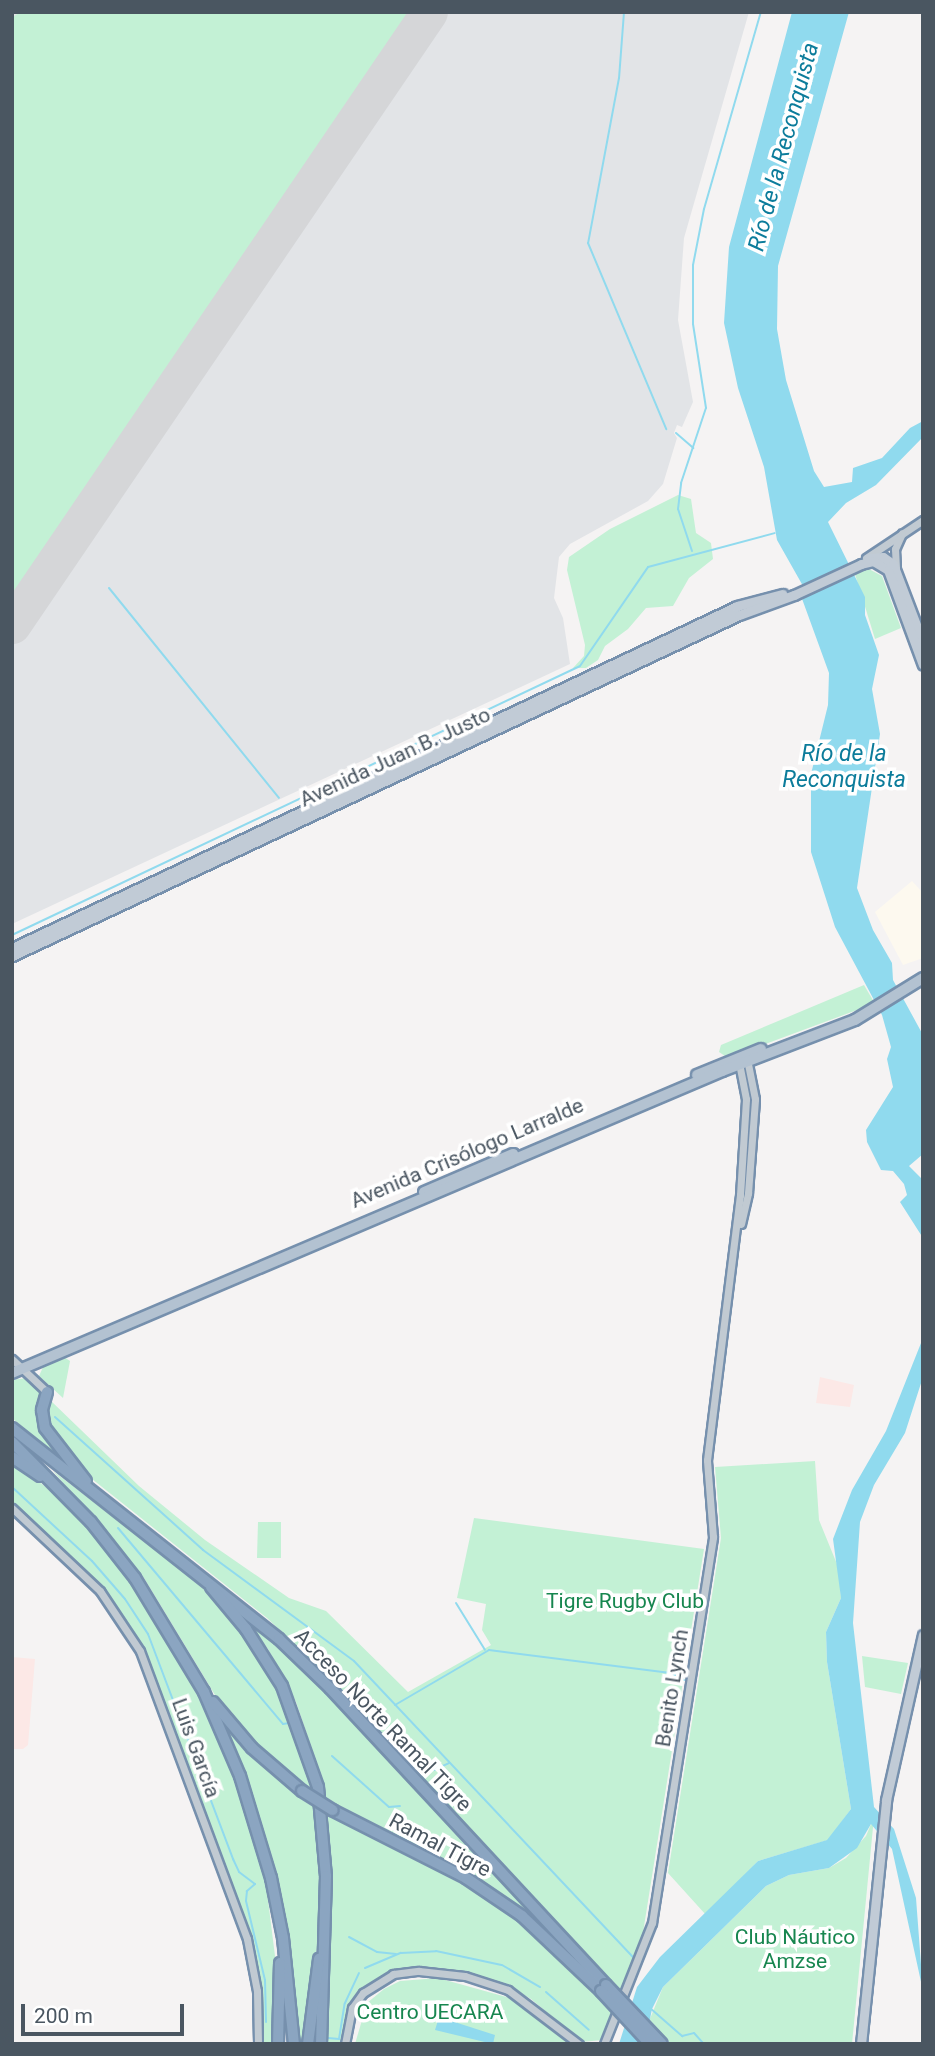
<!DOCTYPE html>
<meta charset="utf-8">
<style>
body{margin:0}
#map{position:relative;width:935px;height:2056px;overflow:hidden;background:#f5f3f3;font-family:Roboto,sans-serif}
div>[style]{position:absolute}
[style*='--x']{left:calc(var(--x)*1px);top:calc(var(--y)*1px);width:calc(var(--w)*1px);rotate:calc(var(--a)*1deg)}
.commercial>*{inset:0;background:#fdf9ef}
.medical>*{inset:0;background:#fce8e6}
.airport>*{inset:0;background:#e2e4e7}
.green>*{inset:0;background:#c3f1d5}
.water>*{inset:0;background:#90daee}
.stream>*{height:2px;margin:-1px;padding:0 1px;transform-origin:1px;border-radius:1px;background:#90daee}
.runway>*{height:37px;margin:-18.5px;padding:0 18.5px;transform-origin:18.5px;border-radius:18.5px;background:#d5d6d8}
.roads{filter:drop-shadow(2px 0 #7690ad) drop-shadow(-2px 0 #7690ad) drop-shadow(0 2px #7690ad) drop-shadow(0 -2px #7690ad)}
.tertiary>*{height:7px;margin:-3.5px;padding:0 3.5px;transform-origin:3.5px;border-radius:3.5px;background:#c1cad2}
.secondary>*{height:9px;margin:-4.5px;padding:0 4.5px;transform-origin:4.5px;border-radius:4.5px;background:#c1cbd6}
.primary>*{height:10px;margin:-5px;padding:0 5px;transform-origin:5px;border-radius:5px;background:#b3c2d1}
.motorway>*{height:10px;margin:-5px;padding:0 5px;transform-origin:5px;border-radius:5px;background:#8ba5c1}
.bridges{filter:drop-shadow(2px 0 #7690ad) drop-shadow(-2px 0 #7690ad) drop-shadow(0 2px #7690ad) drop-shadow(0 -2px #7690ad)}
.motorway-bridge>*{height:10px;margin:-5px;padding:0 5px;transform-origin:5px;border-radius:5px;background:#8ba5c1}
span{translate:-50% -50%;white-space:nowrap;text-align:center;line-height:1.15;-webkit-text-stroke:7px #fff;paint-order:stroke}
.street-label{font-size:21px;color:#4a5661}
.park-label{font-size:21px;color:#17864f}
.water-label{font-size:23px;color:#0c7c9b;font-style:italic}
.frame{position:absolute;inset:0;border:14px solid #4a5661;pointer-events:none}
.scale{position:absolute;left:21px;top:2004px;width:163px;height:32px;box-sizing:border-box;border:4px solid #4a5661;border-top:0;padding-left:9px;font-size:21px;line-height:24px;white-space:nowrap;color:#4a5661;-webkit-text-stroke:5px #fff;paint-order:stroke}
</style>
<div id="map">
<div class="commercial">
<div style="clip-path:polygon(912px 881px,923px 893px,923px 958px,903px 965px,875px 912px)"></div>
</div>
<div class="medical">
<div style="clip-path:polygon(820px 1377px,854px 1385px,850px 1407px,816px 1403px)"></div>
<div style="clip-path:polygon(12px 1657px,35px 1659px,28px 1745px,23px 1749px,12px 1749px)"></div>
</div>
<div class="airport">
<div style="clip-path:polygon(12px 12px,749px 12px,684px 238px,678px 320px,693px 402px,682px 427px,677px 425px,674px 433px,677px 438px,663px 484px,648px 501px,570px 544px,559px 557px,554px 598px,563px 618px,570px 664px,12px 924px)"></div>
</div>
<div class="green">
<div style="clip-path:polygon(20px 12px,412px 12px,12px 603px,12px 18px)"></div>
<div style="clip-path:polygon(678px 495px,691px 499px,696px 533px,711px 543px,713px 559px,689px 578px,673px 606px,646px 608px,628px 629px,605px 646px,598px 660px,586px 668px,573px 668px,584px 656px,585px 645px,567px 570px,569px 557px,610px 529px)"></div>
<div style="clip-path:polygon(867px 568px,882px 576px,901px 628px,875px 639px,854px 571px)"></div>
<div style="clip-path:polygon(864px 985px,874px 1002px,857px 1010px,728px 1058px,719px 1052px,721px 1045px)"></div>
<div style="clip-path:polygon(64px 1357px,70px 1361px,63px 1398px,39px 1376px,44px 1365px)"></div>
<div style="clip-path:polygon(26px 1378px,40px 1392px,40px 1410px,69px 1467px,12px 1418px,12px 1380px)"></div>
<div style="clip-path:polygon(50px 1400px,139px 1486px,205px 1540px,289px 1598px,326px 1611px,408px 1692px,491px 1645px,482px 1630px,486px 1604px,457px 1598px,474px 1518px,704px 1549px,642px 1939px,624px 1994px,309px 1658px,267px 1618px,87px 1475px,50px 1425px,46px 1413px)"></div>
<div style="clip-path:polygon(12px 1461px,60px 1498px,108px 1550px,151px 1609px,203px 1701px,240px 1788px,263px 1860px,278px 1980px,276px 2044px,263px 2044px,258px 1972px,251px 1940px,144px 1651px,103px 1591px,12px 1502px)"></div>
<div style="clip-path:polygon(815px 1461px,819px 1520px,839px 1569px,841px 1598px,826px 1632px,827px 1662px,851px 1809px,828px 1840px,758px 1861px,706px 1915px,668px 1873px,721px 1538px,715px 1467px)"></div>
<div style="clip-path:polygon(53px 1471px,208px 1589px,259px 1654px,292px 1717px,320px 1808px,322px 1907px,305px 2044px,297px 2044px,286px 1924px,275px 1872px,227px 1725px,284px 1783px,303px 1795px,304px 1787px,257px 1747px,218px 1700px,144px 1578px)"></div>
<div style="clip-path:polygon(258px 1522px,281px 1522px,281px 1558px,257px 1558px)"></div>
<div style="clip-path:polygon(234px 1605px,348px 1710px,607px 1993px,545px 1929px,481px 1881px,351px 1816px,334px 1816px,465px 1883px,539px 1935px,616px 2013px,602px 2040px,582px 2042px,531px 1999px,504px 1983px,430px 1968px,407px 1968px,376px 1979px,351px 2001px,342px 2044px,324px 2044px,332px 1885px,323px 1782px,296px 1702px,268px 1649px)"></div>
<div style="clip-path:polygon(862px 1656px,908px 1663px,901px 1694px,865px 1687px)"></div>
<div style="clip-path:polygon(874px 1817px,852px 2044px,671px 2044px,649px 2021px,663px 1987px,766px 1886px,789px 1875px,829px 1868px,846px 1858px,866px 1836px)"></div>
<div style="clip-path:polygon(438px 1978px,514px 1999px,570px 2044px,355px 2044px,367px 2003px,384px 1989px,400px 1981px)"></div>
</div>
<div class="water">
<div style="clip-path:polygon(792px 12px,849px 12px,778px 266px,777px 329px,786px 380px,814px 471px,824px 487px,852px 482px,853px 468px,882px 458px,910px 428px,923px 421px,923px 437px,876px 485px,846px 503px,828px 522px,865px 597px,865px 615px,879px 655px,872px 689px,880px 734px,857px 888px,873px 930px,892px 963px,893px 980px,923px 1035px,923px 1154px,909px 1166px,923px 1180px,923px 1238px,900px 1202px,907px 1195px,904px 1184px,893px 1171px,881px 1170px,867px 1142px,866px 1130px,893px 1087px,887px 1059px,891px 1047px,882px 1015px,835px 927px,811px 852px,811px 774px,828px 705px,829px 673px,801px 596px,803px 586px,777px 540px,764px 467px,738px 388px,724px 323px,729px 247px)"></div>
<div style="clip-path:polygon(923px 1338px,923px 1377px,905px 1433px,874px 1485px,860px 1522px,853px 1623px,874px 1807px,894px 1829px,916px 1898px,923px 1991px,892px 1849px,871px 1824px,857px 1848px,829px 1868px,789px 1875px,766px 1886px,663px 1987px,652px 2009px,645px 2044px,619px 2044px,637px 1987px,660px 1957px,758px 1861px,827px 1840px,851px 1809px,827px 1662px,826px 1632px,841px 1598px,833px 1539px,852px 1490px,886px 1431px)"></div>
<div style="clip-path:polygon(439px 2017px,495px 2035px,493px 2044px,435px 2030px)"></div>
</div>
<div class="stream">
<div style="--x:624;--y:12;--w:66;--a:94.3"></div>
<div style="--x:619;--y:78;--w:168;--a:100.6"></div>
<div style="--x:588;--y:243;--w:202;--a:67.2"></div>
<div style="--x:676;--y:433;--w:23;--a:41"></div>
<div style="--x:692;--y:551;--w:44;--a:-108.4"></div>
<div style="--x:678;--y:509;--w:26;--a:-83"></div>
<div style="--x:681;--y:483;--w:79;--a:-71.6"></div>
<div style="--x:706;--y:408;--w:85;--a:-98.8"></div>
<div style="--x:693;--y:324;--w:59;--a:-90"></div>
<div style="--x:693;--y:265;--w:57;--a:-78.9"></div>
<div style="--x:704;--y:209;--w:205;--a:-73.9"></div>
<div style="--x:109;--y:588;--w:270;--a:51"></div>
<div style="--x:12;--y:935;--w:628;--a:-25.34"></div>
<div style="--x:580;--y:666;--w:120;--a:-55.5"></div>
<div style="--x:648;--y:567;--w:131;--a:-15"></div>
<div style="--x:55;--y:1417;--w:199;--a:41.9"></div>
<div style="--x:203;--y:1550;--w:187;--a:36.3"></div>
<div style="--x:354;--y:1661;--w:407;--a:46.7"></div>
<div style="--x:12;--y:1487;--w:109;--a:42.8"></div>
<div style="--x:92;--y:1561;--w:50;--a:49"></div>
<div style="--x:125;--y:1599;--w:42;--a:56.7"></div>
<div style="--x:148;--y:1634;--w:241;--a:69.3"></div>
<div style="--x:233;--y:1859;--w:14;--a:65"></div>
<div style="--x:239;--y:1872;--w:20;--a:37"></div>
<div style="--x:255;--y:1884;--w:11;--a:139"></div>
<div style="--x:247;--y:1891;--w:10;--a:96"></div>
<div style="--x:246;--y:1901;--w:81;--a:76.5"></div>
<div style="--x:265;--y:1980;--w:42;--a:88.6"></div>
<div style="--x:118;--y:1528;--w:256;--a:49.9"></div>
<div style="--x:283;--y:1724;--w:6;--a:-9"></div>
<div style="--x:456;--y:1603;--w:55;--a:58.3"></div>
<div style="--x:395;--y:1705;--w:109;--a:-30.3"></div>
<div style="--x:489;--y:1650;--w:183;--a:7.2"></div>
<div style="--x:671;--y:1673;--w:15;--a:28"></div>
<div style="--x:332;--y:1756;--w:76;--a:41.8"></div>
<div style="--x:389;--y:1807;--w:11;--a:-5"></div>
<div style="--x:434;--y:1770;--w:17;--a:-25"></div>
<div style="--x:349;--y:1937;--w:32;--a:28"></div>
<div style="--x:377;--y:1952;--w:19;--a:6"></div>
<div style="--x:365;--y:1968;--w:39;--a:-23"></div>
<div style="--x:401;--y:1953;--w:35;--a:-3"></div>
<div style="--x:436;--y:1951;--w:67;--a:12"></div>
<div style="--x:502;--y:1965;--w:44;--a:30.1"></div>
<div style="--x:546;--y:1992;--w:57;--a:41.5"></div>
<div style="--x:650;--y:2008;--w:43;--a:41.2"></div>
<div style="--x:682;--y:2036;--w:12;--a:-14"></div>
<div style="--x:694;--y:2033;--w:15;--a:48"></div>
<div style="--x:328;--y:2038;--w:11;--a:5"></div>
<div style="--x:339;--y:2039;--w:36;--a:-81"></div>
<div style="--x:345;--y:2003;--w:33;--a:-65"></div>
</div>
<div class="runway">
<div style="--x:12;--y:625;--w:741;--a:-55.77"></div>
</div>
<div class="roads">
<div class="tertiary">
<div style="--x:866;--y:558;--w:69;--a:-33.7"></div>
<div style="--x:896;--y:568;--w:19;--a:-93"></div>
<div style="--x:895;--y:549;--w:17;--a:-66"></div>
<div style="--x:741;--y:1224;--w:32;--a:-77"></div>
<div style="--x:748;--y:1193;--w:94;--a:-85.7"></div>
<div style="--x:755;--y:1099;--w:41;--a:-101.3"></div>
<div style="--x:12;--y:1359;--w:48;--a:43.3"></div>
<div style="--x:12;--y:1508;--w:121;--a:43.3"></div>
<div style="--x:100;--y:1591;--w:72;--a:56.3"></div>
<div style="--x:140;--y:1651;--w:307;--a:69.6"></div>
<div style="--x:247;--y:1939;--w:53;--a:79.1"></div>
<div style="--x:257;--y:1991;--w:53;--a:88.9"></div>
<div style="--x:345;--y:2044;--w:37;--a:-79"></div>
<div style="--x:352;--y:2008;--w:19;--a:-54"></div>
<div style="--x:363;--y:1993;--w:36;--a:-32"></div>
<div style="--x:393;--y:1974;--w:26;--a:-7"></div>
<div style="--x:419;--y:1971;--w:46;--a:6.2"></div>
<div style="--x:465;--y:1976;--w:45;--a:18"></div>
<div style="--x:508;--y:1990;--w:89;--a:37.3"></div>
<div style="--x:604;--y:2044;--w:130;--a:-68.4"></div>
<div style="--x:652;--y:1923;--w:391;--a:-81"></div>
<div style="--x:713;--y:1537;--w:77;--a:-94.5"></div>
<div style="--x:707;--y:1460;--w:267;--a:-82.9"></div>
<div style="--x:740;--y:1195;--w:96;--a:-86.4"></div>
<div style="--x:746;--y:1099;--w:38;--a:-101"></div>
</div>
<div class="secondary">
<div style="--x:869;--y:558;--w:14;--a:-4"></div>
<div style="--x:883;--y:557;--w:12;--a:35"></div>
<div style="--x:893;--y:564;--w:85;--a:69.2"></div>
<div style="--x:12;--y:948;--w:802;--a:-25.25"></div>
<div style="--x:737;--y:606;--w:47;--a:-14.9"></div>
<div style="--x:12;--y:956;--w:803;--a:-25.13"></div>
<div style="--x:739;--y:615;--w:59;--a:-20"></div>
<div style="--x:794;--y:595;--w:74;--a:-24.8"></div>
<div style="--x:861;--y:564;--w:12;--a:-14"></div>
<div style="--x:873;--y:561;--w:17;--a:31"></div>
<div style="--x:888;--y:570;--w:101;--a:69.8"></div>
<div style="--x:861;--y:2044;--w:245;--a:-84.1"></div>
<div style="--x:886;--y:1800;--w:169;--a:-77.4"></div>
</div>
<div class="primary">
<div style="--x:697;--y:1075;--w:69;--a:-22.1"></div>
<div style="--x:424;--y:1192;--w:97;--a:-23.1"></div>
<div style="--x:12;--y:1373;--w:772;--a:-23.04"></div>
<div style="--x:722;--y:1071;--w:142;--a:-21"></div>
<div style="--x:855;--y:1020;--w:80;--a:-31.7"></div>
</div>
<div class="motorway">
<div style="--x:47;--y:1392;--w:19;--a:106"></div>
<div style="--x:42;--y:1410;--w:18;--a:81"></div>
<div style="--x:45;--y:1428;--w:67;--a:52.3"></div>
<div style="--x:12;--y:1428;--w:340;--a:38.3"></div>
<div style="--x:279;--y:1639;--w:71;--a:43.9"></div>
<div style="--x:330;--y:1688;--w:405;--a:47.1"></div>
<div style="--x:12;--y:1442;--w:112;--a:45.4"></div>
<div style="--x:91;--y:1522;--w:71;--a:51.8"></div>
<div style="--x:135;--y:1578;--w:133;--a:58.8"></div>
<div style="--x:204;--y:1692;--w:91;--a:66.8"></div>
<div style="--x:240;--y:1776;--w:107;--a:73.1"></div>
<div style="--x:271;--y:1878;--w:61;--a:78.7"></div>
<div style="--x:283;--y:1938;--w:107;--a:84.1"></div>
<div style="--x:12;--y:1457;--w:34;--a:34"></div>
<div style="--x:211;--y:1587;--w:55;--a:50.2"></div>
<div style="--x:246;--y:1629;--w:67;--a:57.7"></div>
<div style="--x:282;--y:1686;--w:107;--a:70.4"></div>
<div style="--x:318;--y:1787;--w:89;--a:84.9"></div>
<div style="--x:326;--y:1876;--w:168;--a:91.7"></div>
<div style="--x:213;--y:1702;--w:60;--a:49.7"></div>
<div style="--x:252;--y:1748;--w:66;--a:40.7"></div>
<div style="--x:332;--y:1810;--w:150;--a:26.9"></div>
<div style="--x:466;--y:1878;--w:68;--a:34.2"></div>
<div style="--x:522;--y:1916;--w:109;--a:43.5"></div>
<div style="--x:278;--y:2044;--w:81;--a:-88.6"></div>
<div style="--x:308;--y:2044;--w:86;--a:-82.6"></div>
</div>
</div>
<div class="bridges">
<div class="motorway-bridge">
<div style="--x:302;--y:1791;--w:36;--a:32"></div>
<div style="--x:606;--y:1985;--w:81;--a:46.5"></div>
<div style="--x:601;--y:1991;--w:72;--a:47.2"></div>
</div>
</div>
<div class="street-label">
<span style="left:395px;top:757px;rotate:-25deg">Avenida Juan B. Justo</span>
<span style="left:467px;top:1153px;rotate:-23deg">Avenida Crisólogo Larralde</span>
<span style="left:672px;top:1688px;rotate:-81deg">Benito Lynch</span>
<span style="left:383px;top:1720px;rotate:46deg">Acceso Norte Ramal Tigre</span>
<span style="left:196px;top:1748px;rotate:70deg">Luis García</span>
<span style="left:440px;top:1845px;rotate:28deg">Ramal Tigre</span>
</div>
<div class="park-label">
<span style="left:625px;top:1601px">Tigre Rugby Club</span>
<span style="left:795px;top:1949px">Club Náutico<br>Amzse</span>
<span style="left:430px;top:2012px">Centro UECARA</span>
</div>
<div class="water-label">
<span style="left:784px;top:147px;rotate:-75deg">Río de la Reconquista</span>
<span style="left:844px;top:767px">Río de la<br>Reconquista</span>
</div>
<div class="frame"></div>
<div class="scale">200 m</div>
</div>
